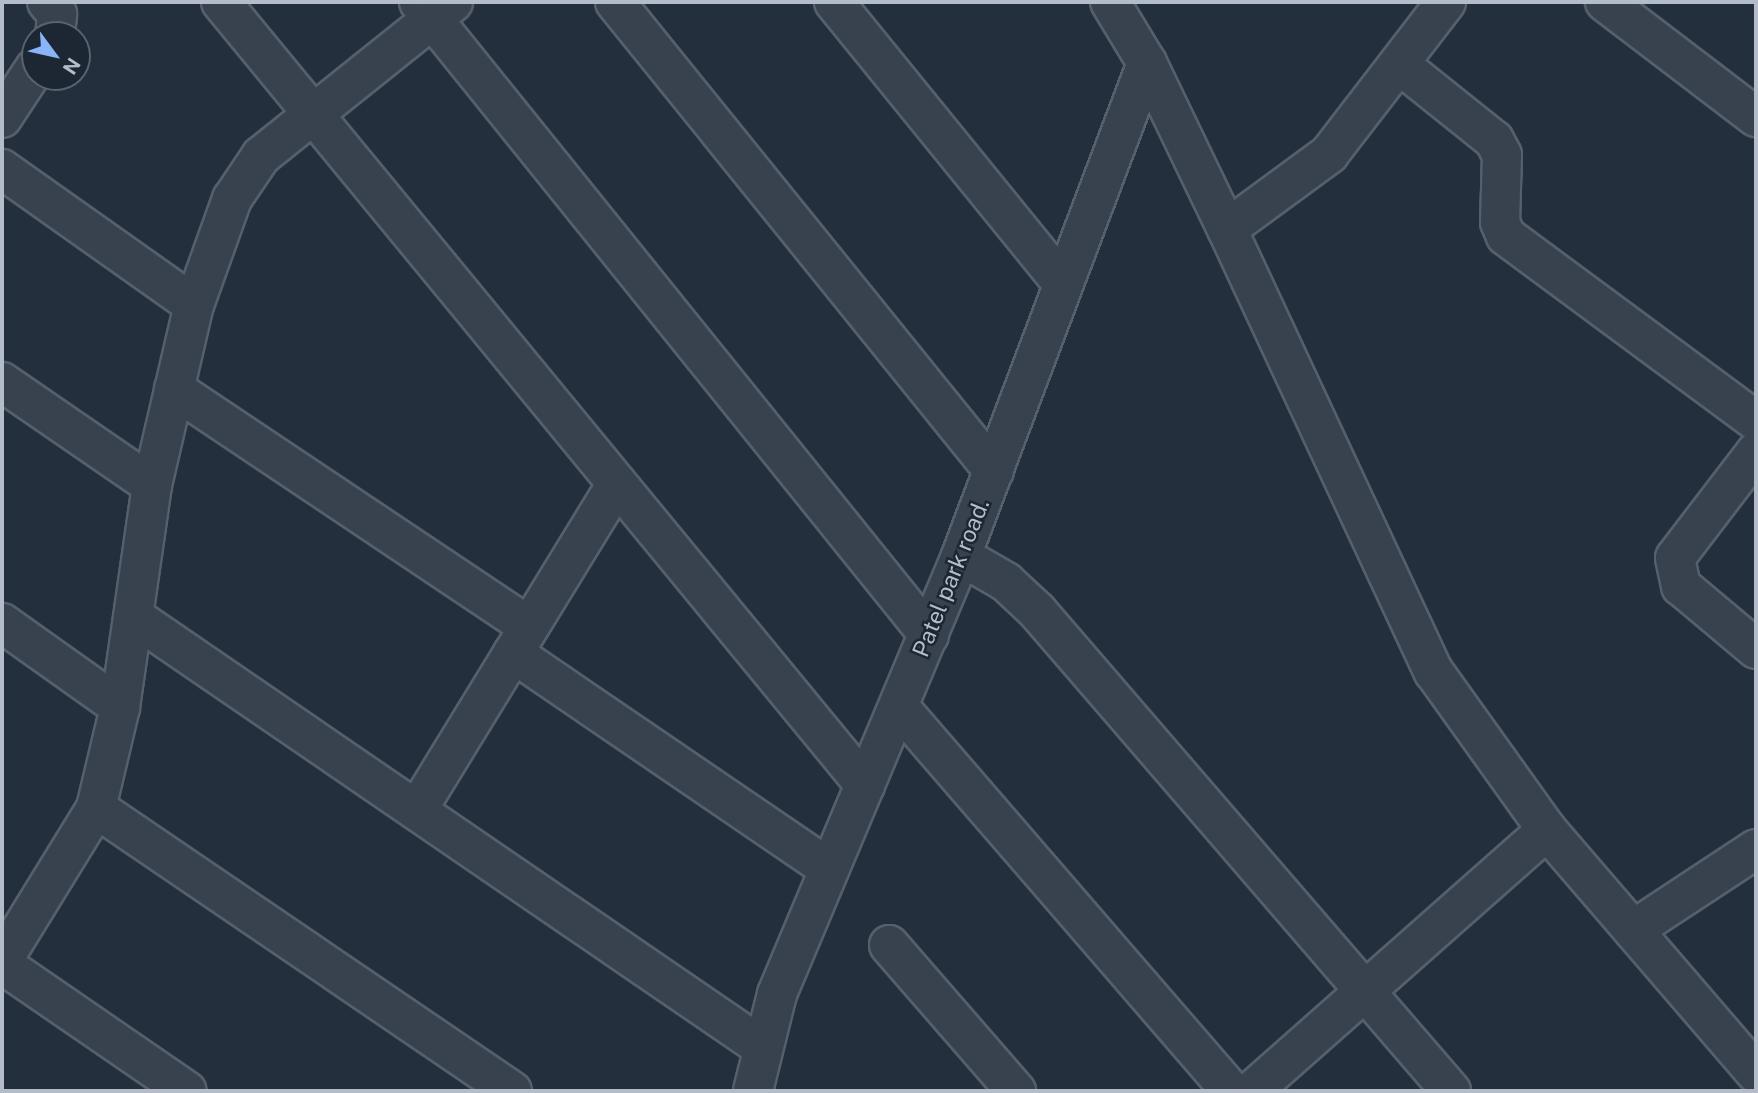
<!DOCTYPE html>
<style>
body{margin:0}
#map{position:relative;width:1758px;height:1093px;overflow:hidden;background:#242f3e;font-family:"Public Sans",sans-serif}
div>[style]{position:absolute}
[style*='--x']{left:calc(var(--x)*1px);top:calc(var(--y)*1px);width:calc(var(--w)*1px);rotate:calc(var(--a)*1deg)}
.roads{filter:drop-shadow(2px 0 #565f6c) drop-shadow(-2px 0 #565f6c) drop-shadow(0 2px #565f6c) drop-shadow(0 -2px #565f6c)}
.street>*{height:38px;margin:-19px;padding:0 19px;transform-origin:19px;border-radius:19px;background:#38414e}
span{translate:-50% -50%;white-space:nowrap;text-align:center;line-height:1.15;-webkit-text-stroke:5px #1d2633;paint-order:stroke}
.street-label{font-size:23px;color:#b4bcc9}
.frame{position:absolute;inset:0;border:4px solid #b4bcc9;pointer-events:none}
.north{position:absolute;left:21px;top:21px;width:70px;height:70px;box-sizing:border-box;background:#1d2633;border:2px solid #59626f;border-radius:50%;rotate:123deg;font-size:19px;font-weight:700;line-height:28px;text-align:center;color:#b4bcc9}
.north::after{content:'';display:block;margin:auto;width:24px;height:32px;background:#8ab4f8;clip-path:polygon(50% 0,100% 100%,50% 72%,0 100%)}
</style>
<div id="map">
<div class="roads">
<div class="street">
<div style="--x:47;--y:2;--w:16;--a:50"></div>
<div style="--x:57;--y:14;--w:21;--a:95"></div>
<div style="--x:221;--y:2;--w:1014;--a:50.56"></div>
<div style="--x:419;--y:2;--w:813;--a:51.14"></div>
<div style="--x:615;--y:2;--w:603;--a:51.06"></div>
<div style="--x:834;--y:2;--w:362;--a:50.9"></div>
<div style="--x:1110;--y:2;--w:71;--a:58.8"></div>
<div style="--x:1147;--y:63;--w:184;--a:64.3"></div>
<div style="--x:1227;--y:229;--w:489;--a:65"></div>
<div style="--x:1434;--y:672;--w:194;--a:54.4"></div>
<div style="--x:1547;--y:830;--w:321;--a:49.3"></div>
<div style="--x:1605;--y:2;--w:190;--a:37.3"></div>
<div style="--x:1399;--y:64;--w:122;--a:38.7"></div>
<div style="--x:1494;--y:140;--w:17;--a:62"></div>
<div style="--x:1502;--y:155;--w:67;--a:91.7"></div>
<div style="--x:1500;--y:222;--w:15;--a:67"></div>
<div style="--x:1506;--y:236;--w:311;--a:36.5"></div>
<div style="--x:2;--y:118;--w:60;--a:-56.6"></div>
<div style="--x:2;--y:169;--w:235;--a:35.3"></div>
<div style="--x:1227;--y:229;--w:127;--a:-36.3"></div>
<div style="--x:1329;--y:154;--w:192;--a:-52.4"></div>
<div style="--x:2;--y:382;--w:182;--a:34.5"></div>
<div style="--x:174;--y:389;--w:427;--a:33.8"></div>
<div style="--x:1756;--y:452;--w:133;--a:127.4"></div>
<div style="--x:1675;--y:558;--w:29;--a:78"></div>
<div style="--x:1681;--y:586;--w:98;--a:40"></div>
<div style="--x:961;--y:556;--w:52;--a:30"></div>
<div style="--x:1006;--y:582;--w:42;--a:43.1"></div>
<div style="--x:1037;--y:611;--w:634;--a:49.22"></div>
<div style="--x:134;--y:617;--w:761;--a:34.4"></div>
<div style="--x:2;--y:623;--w:145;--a:35.4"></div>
<div style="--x:513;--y:653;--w:381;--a:34.3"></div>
<div style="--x:899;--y:707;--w:508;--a:49.15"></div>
<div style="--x:96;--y:808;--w:503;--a:34.23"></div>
<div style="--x:417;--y:810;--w:382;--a:-58.5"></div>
<div style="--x:1633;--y:930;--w:147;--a:-33.4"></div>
<div style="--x:889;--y:945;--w:194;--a:49"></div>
<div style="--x:2;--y:961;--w:180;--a:-58.4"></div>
<div style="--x:96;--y:808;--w:104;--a:-76.6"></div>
<div style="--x:120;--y:707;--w:224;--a:-81.8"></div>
<div style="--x:152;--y:485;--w:185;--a:-76.9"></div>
<div style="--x:194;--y:305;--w:113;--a:-70.3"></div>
<div style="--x:232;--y:199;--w:52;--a:-56"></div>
<div style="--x:261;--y:156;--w:246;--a:-38.7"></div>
<div style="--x:2;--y:964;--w:224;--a:34.5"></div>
<div style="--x:753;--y:1091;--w:100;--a:-76.1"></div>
<div style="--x:777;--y:994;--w:475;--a:-67.2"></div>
<div style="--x:961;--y:556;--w:527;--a:-69.33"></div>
<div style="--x:1252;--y:1091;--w:394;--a:-41.5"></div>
</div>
</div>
<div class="street-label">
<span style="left:951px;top:578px;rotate:-68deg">Patel park road.</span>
</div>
<div class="frame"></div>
<div class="north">N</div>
</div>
